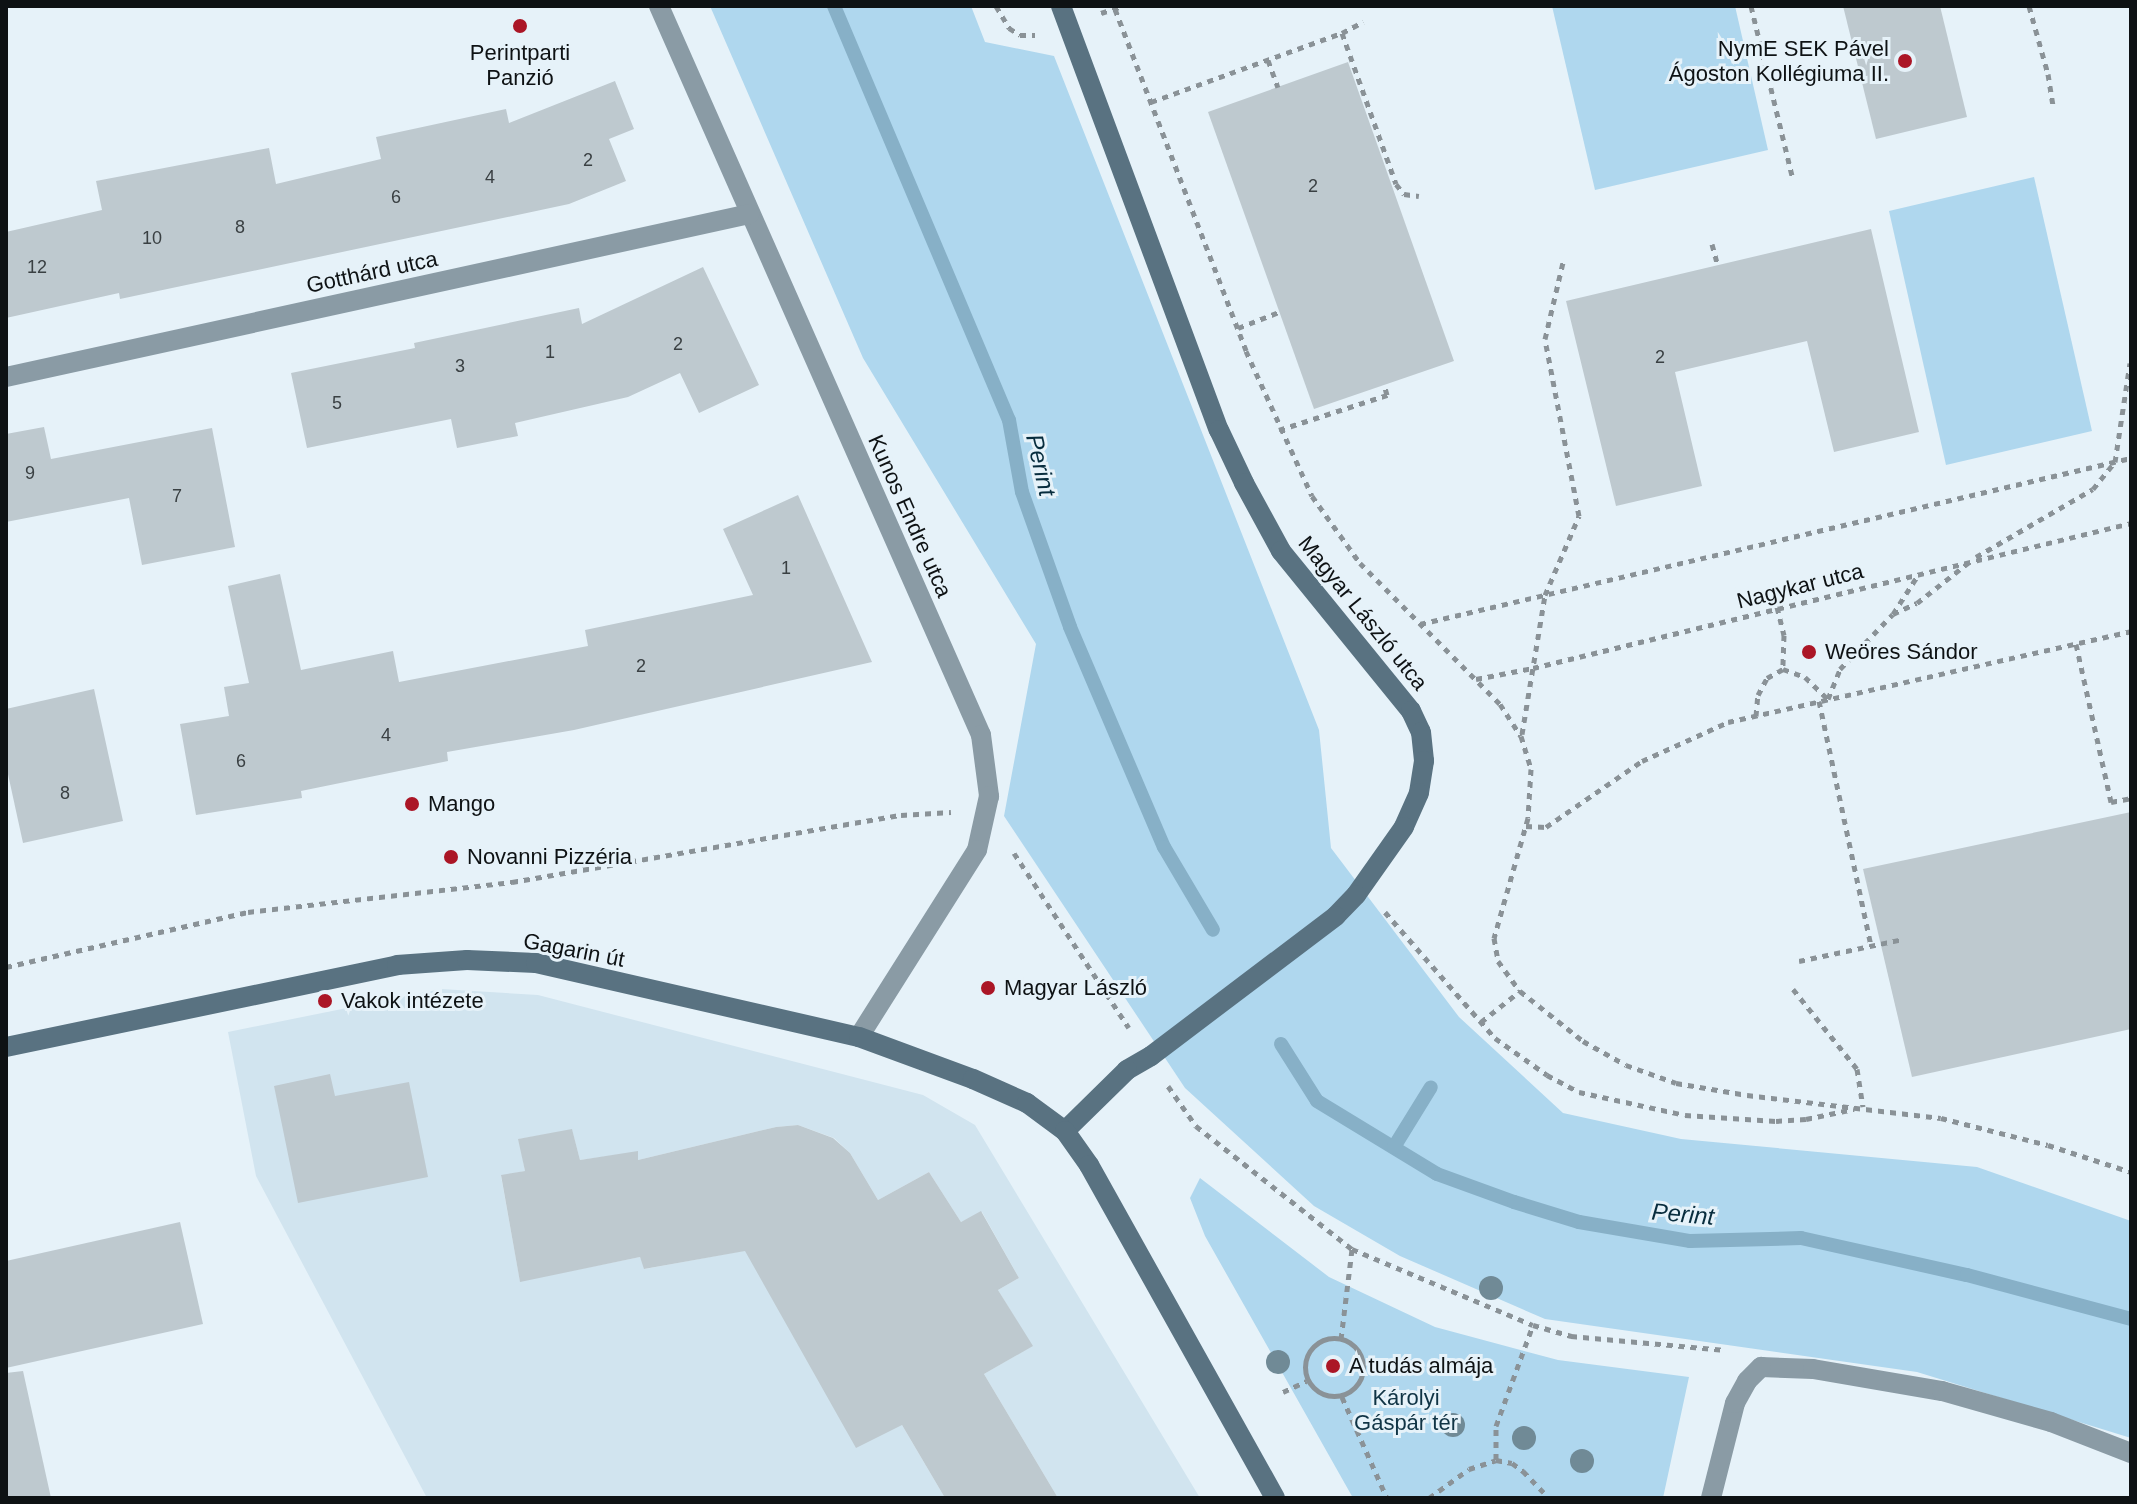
<!DOCTYPE html>
<meta charset="utf-8">
<style>
body{margin:0}
#map{position:relative;width:2137px;height:1504px;overflow:hidden;background:#e6f2f9;font-family:Helvetica,sans-serif}
div>[style]{position:absolute}
[style*='--x']{left:calc(var(--x)*1px);top:calc(var(--y)*1px);width:calc(var(--w)*1px);rotate:calc(var(--a)*1deg)}
.built>*{inset:0;background:#d1e4ef}
.green>*{inset:0;background:#afd7ee}
.stream>*{height:14px;margin:-7px;padding:0 7px;transform-origin:7px;border-radius:7px;background:#87b0c7}
.building>*{inset:0;background:#bec9cf}
.path>*{height:5px;margin-top:-2.5px;transform-origin:0;background:repeating-linear-gradient(90deg,#8a9297 0 6px,transparent 0 12px)}
.path>.ring{margin:-2.5px;padding:0;box-sizing:content-box;background:none;border:5px solid #8a9297;border-radius:50%}
.lane>*{height:20px;margin:-10px;padding:0 10px;transform-origin:10px;border-radius:10px;background:#8a9ba5}
.street>*{height:20px;margin:-10px;padding:0 10px;transform-origin:10px;border-radius:10px;background:#8a9ba5}
.secondary>*{height:20px;margin:-10px;padding:0 10px;transform-origin:10px;border-radius:10px;background:#597281}
.trees>*{width:24px;height:24px;margin:-12px;border-radius:50%;background:#708a96}
.dots>*{width:22px;height:22px;translate:-50% -50%;box-sizing:border-box;border:4px solid #e6f2f9;border-radius:50%}
span{translate:-50% -50%;white-space:nowrap;text-align:center;line-height:1.15;-webkit-text-stroke:6px #e6f2f9;paint-order:stroke}
.number-label{font-size:18px;color:#3a4043}
.number-label span{-webkit-text-stroke-width:0}
.poi-label{font-size:22px;color:#0e1214}
.right{translate:-100% -50%;text-align:right}
.left{translate:0 -50%;text-align:left}
.street-label{font-size:22px;color:#0e1214}
.park-label{font-size:22px;color:#103445}
.water-label{font-size:24px;color:#082d3e;font-style:italic}
.frame{position:absolute;inset:0;border:8px solid #0e1214;pointer-events:none}
</style>
<div id="map">
<div class="built">
<div style="clip-path:polygon(441px 989px,538px 995px,923px 1095px,975px 1125px,1200px 1498px,1058px 1498px,984px 1374px,1032px 1346px,998px 1290px,1019px 1278px,982px 1212px,961px 1222px,929px 1172px,878px 1200px,850px 1153px,834px 1138px,798px 1125px,776px 1127px,638px 1160px,638px 1152px,580px 1160px,572px 1130px,519px 1139px,525px 1171px,501px 1176px,520px 1281px,640px 1257px,645px 1269px,764px 1247px,902px 1425px,945px 1498px,427px 1498px,256px 1176px,228px 1032px)"></div>
</div>
<div class="green">
<div style="clip-path:polygon(710px 6px,971px 6px,985px 42px,1054px 56px,1319px 730px,1331px 848px,1459px 1017px,1563px 1113px,1681px 1139px,1977px 1167px,2131px 1221px,2131px 1438px,1917px 1372px,1545px 1319px,1400px 1256px,1314px 1206px,1185px 1088px,1004px 816px,1036px 644px,863px 358px)"></div>
<div style="clip-path:polygon(1552px 6px,1735px 6px,1768px 150px,1595px 190px)"></div>
<div style="clip-path:polygon(2034px 177px,2092px 431px,1946px 465px,1889px 211px)"></div>
<div style="clip-path:polygon(1200px 1178px,1329px 1277px,1435px 1327px,1558px 1360px,1689px 1377px,1663px 1498px,1353px 1498px,1205px 1236px,1190px 1198px)"></div>
</div>
<div class="stream">
<div style="--x:834;--y:6;--w:449;--a:67.1"></div>
<div style="--x:1009;--y:420;--w:73;--a:79.8"></div>
<div style="--x:1022;--y:492;--w:143;--a:70.4"></div>
<div style="--x:1070;--y:627;--w:239;--a:66.9"></div>
<div style="--x:1164;--y:847;--w:96;--a:59.4"></div>
<div style="--x:1281;--y:1044;--w:67;--a:57.7"></div>
<div style="--x:1317;--y:1101;--w:140;--a:31.3"></div>
<div style="--x:1437;--y:1174;--w:82;--a:20"></div>
<div style="--x:1514;--y:1202;--w:68;--a:17.1"></div>
<div style="--x:1579;--y:1222;--w:113;--a:9.7"></div>
<div style="--x:1690;--y:1241;--w:111;--a:-1.5"></div>
<div style="--x:1801;--y:1238;--w:170;--a:12.6"></div>
<div style="--x:1967;--y:1275;--w:170;--a:15"></div>
<div style="--x:1394;--y:1147;--w:70;--a:-58.3"></div>
</div>
<div class="building">
<div style="clip-path:polygon(1843px 6px,1940px 6px,1967px 117px,1876px 139px)"></div>
<div style="clip-path:polygon(1348px 62px,1454px 361px,1314px 409px,1208px 112px)"></div>
<div style="clip-path:polygon(615px 81px,634px 129px,609px 139px,626px 181px,569px 204px,120px 299px,119px 293px,6px 318px,6px 232px,102px 210px,96px 181px,269px 148px,276px 184px,381px 159px,376px 137px,506px 109px,509px 123px)"></div>
<div style="clip-path:polygon(1871px 229px,1919px 432px,1834px 452px,1807px 341px,1675px 372px,1702px 486px,1616px 506px,1566px 301px)"></div>
<div style="clip-path:polygon(703px 267px,759px 385px,699px 413px,680px 373px,628px 397px,515px 423px,518px 436px,457px 448px,451px 419px,307px 448px,291px 373px,415px 348px,414px 343px,579px 308px,582px 324px)"></div>
<div style="clip-path:polygon(44px 427px,51px 459px,212px 428px,235px 547px,142px 565px,129px 498px,6px 522px,6px 434px)"></div>
<div style="clip-path:polygon(798px 495px,872px 662px,574px 730px,447px 752px,448px 761px,301px 791px,302px 798px,196px 815px,180px 724px,229px 716px,224px 687px,249px 683px,228px 586px,280px 574px,301px 670px,393px 651px,399px 682px,588px 646px,585px 630px,753px 595px,723px 529px)"></div>
<div style="clip-path:polygon(94px 689px,123px 821px,23px 843px,6px 765px,6px 709px)"></div>
<div style="clip-path:polygon(2131px 812px,2131px 1029px,1912px 1077px,1863px 869px)"></div>
<div style="clip-path:polygon(330px 1074px,335px 1096px,409px 1082px,428px 1177px,298px 1203px,274px 1086px)"></div>
<div style="clip-path:polygon(798px 1125px,833px 1138px,850px 1153px,878px 1200px,929px 1172px,961px 1222px,981px 1211px,1019px 1278px,998px 1290px,1033px 1346px,984px 1374px,1058px 1498px,945px 1498px,902px 1425px,856px 1448px,745px 1251px,644px 1269px,640px 1257px,520px 1282px,501px 1175px,525px 1171px,518px 1139px,572px 1129px,580px 1160px,638px 1151px,638px 1160px,776px 1127px)"></div>
<div style="clip-path:polygon(180px 1222px,203px 1324px,6px 1368px,6px 1261px)"></div>
<div style="clip-path:polygon(23px 1371px,51px 1498px,6px 1498px,6px 1373px)"></div>
</div>
<div class="path">
<div style="--x:996;--y:6;--w:26;--a:59"></div>
<div style="--x:1009;--y:28;--w:13;--a:32"></div>
<div style="--x:1020;--y:35;--w:15;--a:0"></div>
<div style="--x:1751;--y:6;--w:175;--a:76.4"></div>
<div style="--x:2029;--y:6;--w:71;--a:74.4"></div>
<div style="--x:2048;--y:74;--w:31;--a:81"></div>
<div style="--x:1115;--y:9;--w:366;--a:69"></div>
<div style="--x:1246;--y:351;--w:159;--a:65.5"></div>
<div style="--x:1312;--y:496;--w:82;--a:54.4"></div>
<div style="--x:1360;--y:563;--w:199;--a:45.2"></div>
<div style="--x:1500;--y:704;--w:38;--a:57"></div>
<div style="--x:1521;--y:736;--w:34;--a:73"></div>
<div style="--x:1531;--y:769;--w:49;--a:93.5"></div>
<div style="--x:1528;--y:818;--w:125;--a:105.8"></div>
<div style="--x:1494;--y:938;--w:23;--a:80"></div>
<div style="--x:1498;--y:961;--w:37;--a:54"></div>
<div style="--x:1520;--y:991;--w:80;--a:38.4"></div>
<div style="--x:1583;--y:1041;--w:49;--a:29.2"></div>
<div style="--x:1626;--y:1065;--w:53;--a:19.8"></div>
<div style="--x:1676;--y:1083;--w:72;--a:9.6"></div>
<div style="--x:1747;--y:1095;--w:195;--a:6.8"></div>
<div style="--x:1941;--y:1118;--w:110;--a:14.2"></div>
<div style="--x:2048;--y:1145;--w:87;--a:18"></div>
<div style="--x:1101;--y:13;--w:23;--a:-18"></div>
<div style="--x:1342;--y:33;--w:24;--a:-28"></div>
<div style="--x:1268;--y:60;--w:29;--a:70"></div>
<div style="--x:1151;--y:102;--w:203;--a:-19.9"></div>
<div style="--x:1342;--y:33;--w:160;--a:70.3"></div>
<div style="--x:1396;--y:184;--w:13;--a:51"></div>
<div style="--x:1404;--y:194;--w:15;--a:8"></div>
<div style="--x:1712;--y:244;--w:23;--a:75"></div>
<div style="--x:1238;--y:328;--w:44;--a:-21.3"></div>
<div style="--x:1279;--y:430;--w:114;--a:-18"></div>
<div style="--x:1387;--y:395;--w:11;--a:-105"></div>
<div style="--x:1976;--y:557;--w:135;--a:-30.2"></div>
<div style="--x:2093;--y:489;--w:35;--a:-51"></div>
<div style="--x:2115;--y:462;--w:100;--a:-81.4"></div>
<div style="--x:1777;--y:607;--w:29;--a:76"></div>
<div style="--x:1784;--y:635;--w:34;--a:92"></div>
<div style="--x:1893;--y:614;--w:26;--a:-25"></div>
<div style="--x:1917;--y:603;--w:65;--a:-38.1"></div>
<div style="--x:1420;--y:624;--w:730;--a:-13.14"></div>
<div style="--x:2076;--y:644;--w:162;--a:77.5"></div>
<div style="--x:2111;--y:802;--w:20;--a:-11"></div>
<div style="--x:1476;--y:679;--w:58;--a:-10.9"></div>
<div style="--x:1533;--y:668;--w:615;--a:-13.63"></div>
<div style="--x:1819;--y:701;--w:250;--a:78"></div>
<div style="--x:1756;--y:716;--w:21;--a:-85"></div>
<div style="--x:1758;--y:695;--w:19;--a:-62"></div>
<div style="--x:1767;--y:678;--w:18;--a:-29"></div>
<div style="--x:1783;--y:669;--w:23;--a:20"></div>
<div style="--x:1805;--y:677;--w:32;--a:44"></div>
<div style="--x:1828;--y:699;--w:32;--a:-68"></div>
<div style="--x:1840;--y:669;--w:76;--a:-46.1"></div>
<div style="--x:1893;--y:614;--w:46;--a:-57.3"></div>
<div style="--x:1522;--y:734;--w:141;--a:-80.6"></div>
<div style="--x:1545;--y:595;--w:86;--a:-66.7"></div>
<div style="--x:1579;--y:516;--w:180;--a:-100.9"></div>
<div style="--x:1545;--y:339;--w:79;--a:-76.8"></div>
<div style="--x:1526;--y:826;--w:20;--a:3"></div>
<div style="--x:1546;--y:827;--w:116;--a:-34.5"></div>
<div style="--x:1642;--y:761;--w:94;--a:-24.4"></div>
<div style="--x:1728;--y:722;--w:413;--a:-12.7"></div>
<div style="--x:1014;--y:853;--w:209;--a:56.7"></div>
<div style="--x:1385;--y:912;--w:167;--a:48.9"></div>
<div style="--x:1495;--y:1038;--w:64;--a:35.4"></div>
<div style="--x:1547;--y:1075;--w:36;--a:28"></div>
<div style="--x:1579;--y:1092;--w:108;--a:12.2"></div>
<div style="--x:1685;--y:1115;--w:91;--a:3.8"></div>
<div style="--x:1776;--y:1121;--w:30;--a:-4"></div>
<div style="--x:1806;--y:1119;--w:49;--a:-11.8"></div>
<div style="--x:1799;--y:961;--w:106;--a:-11.9"></div>
<div style="--x:6;--y:967;--w:248;--a:-12.8"></div>
<div style="--x:248;--y:912;--w:266;--a:-6.5"></div>
<div style="--x:512;--y:882;--w:395;--a:-9.8"></div>
<div style="--x:901;--y:815;--w:50;--a:-3.4"></div>
<div style="--x:1793;--y:989;--w:102;--a:51.3"></div>
<div style="--x:1857;--y:1069;--w:38;--a:81"></div>
<div style="--x:1481;--y:1022;--w:50;--a:-38.5"></div>
<div style="--x:1168;--y:1086;--w:49;--a:55"></div>
<div style="--x:1196;--y:1126;--w:199;--a:38.3"></div>
<div style="--x:1352;--y:1249;--w:196;--a:22.8"></div>
<div style="--x:1533;--y:1325;--w:40;--a:16"></div>
<div style="--x:1571;--y:1336;--w:155;--a:5.2"></div>
<div class="ring" style="left:1305px;top:1338px;width:53px;height:53px"></div>
<div style="--x:1341;--y:1339;--w:91;--a:-83"></div>
<div style="--x:1283;--y:1392;--w:26;--a:-25"></div>
<div style="--x:1342;--y:1397;--w:111;--a:66"></div>
<div style="--x:1496;--y:1460;--w:34;--a:-90"></div>
<div style="--x:1496;--y:1426;--w:108;--a:-69.9"></div>
<div style="--x:1429;--y:1498;--w:49;--a:-35.9"></div>
<div style="--x:1469;--y:1469;--w:28;--a:-18"></div>
<div style="--x:1496;--y:1460;--w:16;--a:11"></div>
<div style="--x:1512;--y:1463;--w:14;--a:36"></div>
<div style="--x:1523;--y:1471;--w:37;--a:46"></div>
</div>
<div class="lane">
<div style="--x:1761;--y:1367;--w:52;--a:2.2"></div>
<div style="--x:1813;--y:1369;--w:131;--a:9.7"></div>
<div style="--x:1942;--y:1391;--w:113;--a:15.9"></div>
<div style="--x:2051;--y:1422;--w:86;--a:21.2"></div>
</div>
<div class="street">
<div style="--x:659;--y:6;--w:797;--a:66.17"></div>
<div style="--x:981;--y:735;--w:62;--a:82.5"></div>
<div style="--x:989;--y:796;--w:55;--a:102.5"></div>
<div style="--x:977;--y:850;--w:221;--a:122.3"></div>
<div style="--x:6;--y:377;--w:761;--a:-12.37"></div>
<div style="--x:1711;--y:1498;--w:98;--a:-75.8"></div>
<div style="--x:1735;--y:1403;--w:25;--a:-61"></div>
<div style="--x:1747;--y:1381;--w:20;--a:-45"></div>
</div>
<div class="secondary">
<div style="--x:1061;--y:6;--w:452;--a:69.6"></div>
<div style="--x:1219;--y:430;--w:59;--a:64.7"></div>
<div style="--x:1244;--y:483;--w:77;--a:61.4"></div>
<div style="--x:1281;--y:551;--w:206;--a:50.9"></div>
<div style="--x:1411;--y:711;--w:23;--a:65"></div>
<div style="--x:1421;--y:732;--w:29;--a:84"></div>
<div style="--x:1424;--y:761;--w:32;--a:99"></div>
<div style="--x:1419;--y:793;--w:37;--a:114"></div>
<div style="--x:1404;--y:827;--w:83;--a:125.2"></div>
<div style="--x:1356;--y:895;--w:29;--a:134"></div>
<div style="--x:1336;--y:916;--w:232;--a:142.9"></div>
<div style="--x:1151;--y:1056;--w:28;--a:150"></div>
<div style="--x:1127;--y:1070;--w:87;--a:135.5"></div>
<div style="--x:6;--y:1047;--w:400;--a:-11.8"></div>
<div style="--x:397;--y:965;--w:70;--a:-4.1"></div>
<div style="--x:467;--y:960;--w:69;--a:2.5"></div>
<div style="--x:536;--y:963;--w:331;--a:12.9"></div>
<div style="--x:859;--y:1037;--w:121;--a:20.2"></div>
<div style="--x:973;--y:1079;--w:59;--a:24"></div>
<div style="--x:1027;--y:1103;--w:47;--a:36.4"></div>
<div style="--x:1065;--y:1131;--w:42;--a:54.8"></div>
<div style="--x:1089;--y:1165;--w:381;--a:60.8"></div>
</div>
<div class="trees">
<div style="left:1491px;top:1288px"></div>
<div style="left:1278px;top:1362px"></div>
<div style="left:1453px;top:1425px"></div>
<div style="left:1524px;top:1438px"></div>
<div style="left:1582px;top:1461px"></div>
</div>
<div class="dots">
<div style="left:520px;top:26px;background:#ab1626"></div>
<div style="left:1905px;top:61px;background:#ab1626"></div>
<div style="left:1809px;top:652px;background:#ab1626"></div>
<div style="left:412px;top:804px;background:#ab1626"></div>
<div style="left:451px;top:857px;background:#ab1626"></div>
<div style="left:988px;top:988px;background:#ab1626"></div>
<div style="left:325px;top:1001px;background:#ab1626"></div>
<div style="left:1333px;top:1366px;background:#ab1626"></div>
</div>
<div class="number-label">
<span style="left:588px;top:160px">2</span>
<span style="left:490px;top:177px">4</span>
<span style="left:1313px;top:186px">2</span>
<span style="left:396px;top:197px">6</span>
<span style="left:240px;top:227px">8</span>
<span style="left:152px;top:238px">10</span>
<span style="left:37px;top:267px">12</span>
<span style="left:678px;top:344px">2</span>
<span style="left:550px;top:352px">1</span>
<span style="left:1660px;top:357px">2</span>
<span style="left:460px;top:366px">3</span>
<span style="left:337px;top:403px">5</span>
<span style="left:30px;top:473px">9</span>
<span style="left:177px;top:496px">7</span>
<span style="left:786px;top:568px">1</span>
<span style="left:641px;top:666px">2</span>
<span style="left:386px;top:735px">4</span>
<span style="left:241px;top:761px">6</span>
<span style="left:65px;top:793px">8</span>
</div>
<div class="poi-label">
<span class="right" style="left:1889px;top:61px">NymE SEK Pável<br>Ágoston Kollégiuma II.</span>
<span style="left:520px;top:65px">Perintparti<br>Panzió</span>
<span class="left" style="left:1825px;top:652px">Weöres Sándor</span>
<span class="left" style="left:428px;top:804px">Mango</span>
<span class="left" style="left:467px;top:857px">Novanni Pizzéria</span>
<span class="left" style="left:1004px;top:988px">Magyar László</span>
<span class="left" style="left:341px;top:1001px">Vakok intézete</span>
<span class="left" style="left:1349px;top:1366px">A tudás almája</span>
</div>
<div class="street-label">
<span style="left:372px;top:272px;rotate:-12deg">Gotthárd utca</span>
<span style="left:910px;top:516px;rotate:66deg">Kunos Endre utca</span>
<span style="left:1800px;top:586px;rotate:-14deg">Nagykar utca</span>
<span style="left:1363px;top:613px;rotate:51deg">Magyar László utca</span>
<span style="left:574px;top:950px;rotate:11deg">Gagarin út</span>
</div>
<div class="park-label">
<span style="left:1406px;top:1410px">Károlyi<br>Gáspár tér</span>
</div>
<div class="water-label">
<span style="left:1041px;top:465px;rotate:77deg">Perint</span>
<span style="left:1683px;top:1214px;rotate:5deg">Perint</span>
</div>
<div class="frame"></div>
</div>
